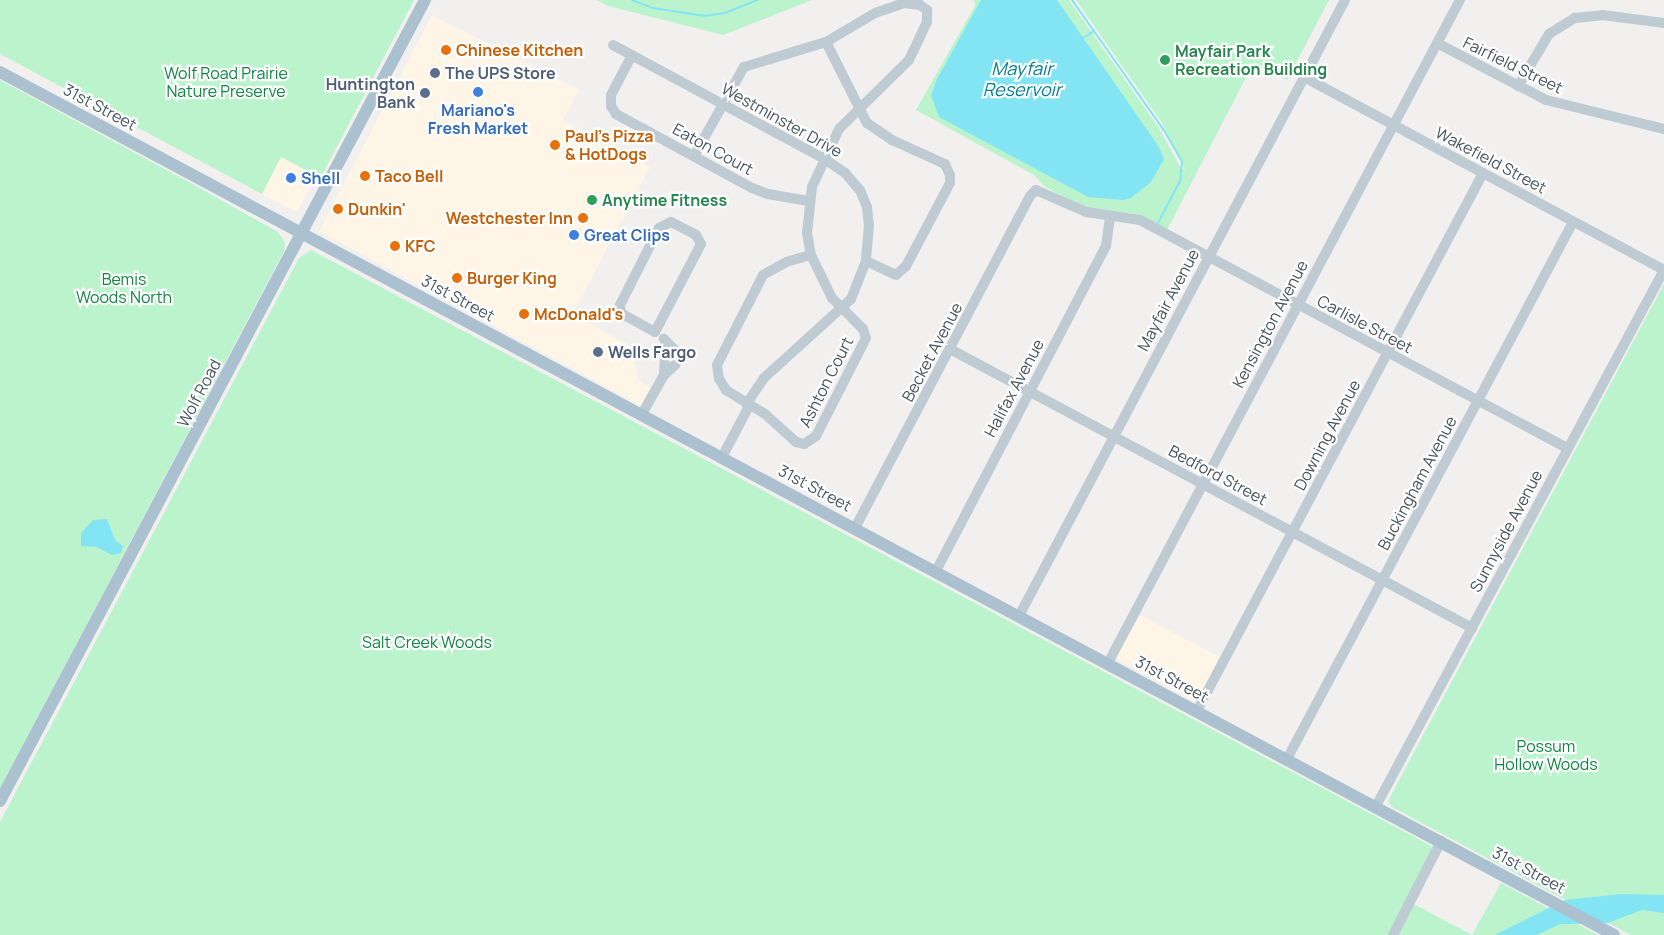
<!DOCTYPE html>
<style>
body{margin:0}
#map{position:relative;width:1664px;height:935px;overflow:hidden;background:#f2efef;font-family:Manrope,sans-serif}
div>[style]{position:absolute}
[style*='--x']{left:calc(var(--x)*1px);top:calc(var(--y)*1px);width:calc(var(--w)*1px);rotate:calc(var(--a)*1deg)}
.commercial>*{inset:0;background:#fef5e7}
.green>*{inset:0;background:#baf3cc}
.water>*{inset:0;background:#83e5f4}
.stream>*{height:2px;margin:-1px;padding:0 1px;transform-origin:1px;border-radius:1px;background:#83e5f4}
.minor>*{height:10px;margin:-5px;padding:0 5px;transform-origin:5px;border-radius:5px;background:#becbd2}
.major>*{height:12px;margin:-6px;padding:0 6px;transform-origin:6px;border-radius:6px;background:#acc1d0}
.dots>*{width:14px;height:14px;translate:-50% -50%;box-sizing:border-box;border:2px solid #fff;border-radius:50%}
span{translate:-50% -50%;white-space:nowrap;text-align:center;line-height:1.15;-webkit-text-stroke:4.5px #fff;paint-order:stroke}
.food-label{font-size:16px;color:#c56008;font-weight:700}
.left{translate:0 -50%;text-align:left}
.right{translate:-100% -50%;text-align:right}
.leisure-label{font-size:16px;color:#27864d;font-weight:700}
.street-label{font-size:16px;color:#45545e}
.park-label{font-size:16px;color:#0e8742}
.service-label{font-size:16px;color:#4e5e75;font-weight:700}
.shop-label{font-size:16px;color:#366cbe;font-weight:700}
.water-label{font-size:18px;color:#038196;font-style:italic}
</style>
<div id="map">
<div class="commercial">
<div style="clip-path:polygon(432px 15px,579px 90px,563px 120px,650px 167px,573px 314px,633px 348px,638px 379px,653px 391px,645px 408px,319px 231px)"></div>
<div style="clip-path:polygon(281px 157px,317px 176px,297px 212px,262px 194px)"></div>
<div style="clip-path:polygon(1134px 612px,1226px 660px,1201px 705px,1111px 656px)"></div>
</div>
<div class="green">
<div style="clip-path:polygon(0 0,414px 0,322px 175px,317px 176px,281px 157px,262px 194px,0 54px)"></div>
<div style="clip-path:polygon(597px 0,812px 0,723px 35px,608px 6px)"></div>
<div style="clip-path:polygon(973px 0,1069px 0,1159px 128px,1180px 167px,1185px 170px,1162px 123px,1076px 0,1329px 0,1287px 80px,1254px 62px,1167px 230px,1133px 213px,1100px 211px,1074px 203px,1044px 186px,1034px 175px,916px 110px,976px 4px)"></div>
<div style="clip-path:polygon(0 80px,196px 186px,278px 232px,285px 243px,284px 251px,0 788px)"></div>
<div style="clip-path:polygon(311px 250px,1437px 849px,1410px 902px,1472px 935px,0 935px,0 822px,299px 258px)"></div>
<div style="clip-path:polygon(1664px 284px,1664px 935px,1631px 935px,1392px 807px,1388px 801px)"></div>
<div style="clip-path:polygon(1501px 883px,1598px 935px,1472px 935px)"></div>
</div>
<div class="water">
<div style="clip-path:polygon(981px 0,1057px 0,1159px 147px,1164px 159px,1151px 182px,1131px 198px,1123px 200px,1088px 197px,939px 117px,931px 95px,937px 79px)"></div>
<div style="clip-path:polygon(107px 519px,115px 540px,123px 546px,121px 553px,112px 555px,96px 547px,81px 546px,81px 533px,93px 520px)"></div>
<div style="clip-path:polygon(1621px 894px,1664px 895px,1664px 913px,1642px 910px,1605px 924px,1560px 924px,1537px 935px,1495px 935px,1565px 900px)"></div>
</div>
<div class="stream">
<div style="--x:632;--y:0;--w:22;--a:21"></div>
<div style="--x:653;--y:8;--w:53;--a:8.7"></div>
<div style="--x:705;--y:16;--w:20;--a:-9"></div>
<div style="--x:725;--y:13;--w:35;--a:-22"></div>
<div style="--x:1072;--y:0;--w:161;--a:54.8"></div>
<div style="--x:1165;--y:132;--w:34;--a:60"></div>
<div style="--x:1182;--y:162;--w:19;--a:96"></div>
<div style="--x:1180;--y:181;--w:47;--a:117.6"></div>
<div style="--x:1083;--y:38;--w:13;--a:-32"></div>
</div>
<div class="minor">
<div style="--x:826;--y:42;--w:91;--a:63.2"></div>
<div style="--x:867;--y:123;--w:30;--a:34"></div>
<div style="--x:892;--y:140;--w:58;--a:24.4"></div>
<div style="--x:945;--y:164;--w:12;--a:66"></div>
<div style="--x:950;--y:175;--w:8;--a:90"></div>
<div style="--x:950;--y:183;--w:94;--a:117.9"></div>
<div style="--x:906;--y:266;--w:13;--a:138"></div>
<div style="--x:896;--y:275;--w:33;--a:-155"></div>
<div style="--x:1437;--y:43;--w:123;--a:27.6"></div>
<div style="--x:1546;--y:100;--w:122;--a:13.8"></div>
<div style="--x:613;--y:45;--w:238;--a:28.3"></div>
<div style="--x:823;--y:158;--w:27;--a:34"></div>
<div style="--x:845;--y:173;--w:23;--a:49"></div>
<div style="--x:860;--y:190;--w:18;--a:68"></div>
<div style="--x:867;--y:207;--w:18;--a:84"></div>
<div style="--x:869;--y:225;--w:36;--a:95"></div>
<div style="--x:866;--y:261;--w:41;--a:111.5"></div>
<div style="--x:851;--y:299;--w:118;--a:137.8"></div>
<div style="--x:764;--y:378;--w:30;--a:124"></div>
<div style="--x:747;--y:403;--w:7;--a:90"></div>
<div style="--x:747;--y:410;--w:53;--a:118"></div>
<div style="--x:632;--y:55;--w:45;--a:117.7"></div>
<div style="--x:611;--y:95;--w:11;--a:90"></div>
<div style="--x:611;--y:106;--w:9;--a:58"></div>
<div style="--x:616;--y:114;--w:155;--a:28.6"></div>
<div style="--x:752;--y:188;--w:17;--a:21"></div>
<div style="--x:768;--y:194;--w:41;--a:9.9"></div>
<div style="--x:1304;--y:77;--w:408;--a:28.2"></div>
<div style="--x:1518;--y:86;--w:61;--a:-59.2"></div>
<div style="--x:1549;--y:34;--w:31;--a:-32"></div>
<div style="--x:1575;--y:18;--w:27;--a:-6"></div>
<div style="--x:1602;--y:15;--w:63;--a:7.4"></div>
<div style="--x:694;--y:156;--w:102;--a:-60.7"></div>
<div style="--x:744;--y:67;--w:86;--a:-17"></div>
<div style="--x:826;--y:42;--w:57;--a:-30.6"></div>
<div style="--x:875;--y:13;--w:31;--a:-19"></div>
<div style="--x:904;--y:3;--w:16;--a:7"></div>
<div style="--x:920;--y:5;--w:9;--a:36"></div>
<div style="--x:927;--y:10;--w:12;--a:90"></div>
<div style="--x:927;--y:22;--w:42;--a:115.3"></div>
<div style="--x:909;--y:60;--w:98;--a:135.4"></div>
<div style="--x:839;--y:129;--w:64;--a:115"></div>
<div style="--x:812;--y:187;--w:46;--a:96.2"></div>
<div style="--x:807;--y:233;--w:22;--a:80"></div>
<div style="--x:811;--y:255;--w:48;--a:64"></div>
<div style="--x:832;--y:298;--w:44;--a:45"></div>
<div style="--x:863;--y:329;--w:9;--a:72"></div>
<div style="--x:866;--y:338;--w:110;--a:117"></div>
<div style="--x:816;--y:436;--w:14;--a:146"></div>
<div style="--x:804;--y:444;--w:8;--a:-166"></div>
<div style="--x:796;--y:442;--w:42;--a:-137.9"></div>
<div style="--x:765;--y:414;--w:46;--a:-148.4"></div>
<div style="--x:726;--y:390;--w:13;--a:-122"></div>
<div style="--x:719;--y:379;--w:14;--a:-98"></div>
<div style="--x:717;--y:365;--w:101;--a:-62.9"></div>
<div style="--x:763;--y:275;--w:26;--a:-29"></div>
<div style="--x:786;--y:262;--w:26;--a:-16"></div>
<div style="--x:671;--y:222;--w:28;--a:27"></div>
<div style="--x:696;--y:235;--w:10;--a:61"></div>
<div style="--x:701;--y:244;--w:99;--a:117.6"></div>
<div style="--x:655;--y:332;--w:39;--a:-151"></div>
<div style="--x:621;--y:313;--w:8;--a:-97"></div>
<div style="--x:620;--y:305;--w:86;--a:-63.1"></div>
<div style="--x:659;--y:228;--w:13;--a:-27"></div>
<div style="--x:950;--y:349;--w:592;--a:28.12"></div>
<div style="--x:664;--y:375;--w:15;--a:-42"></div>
<div style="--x:675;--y:365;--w:8;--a:-67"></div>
<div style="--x:678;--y:358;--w:9;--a:-111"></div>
<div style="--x:675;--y:350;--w:16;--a:-135"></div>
<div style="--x:642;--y:414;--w:45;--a:-60.6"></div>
<div style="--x:664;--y:375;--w:33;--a:-87"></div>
<div style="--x:855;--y:528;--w:375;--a:-62.2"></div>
<div style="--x:1030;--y:196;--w:8;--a:-45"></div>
<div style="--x:1036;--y:190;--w:55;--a:23.7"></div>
<div style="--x:1086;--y:212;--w:55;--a:8.4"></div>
<div style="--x:1140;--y:220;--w:484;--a:28.1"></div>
<div style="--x:936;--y:571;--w:367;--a:-62.4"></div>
<div style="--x:1106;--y:246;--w:30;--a:-82"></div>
<div style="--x:1019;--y:616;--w:697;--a:-62.11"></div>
<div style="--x:1108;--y:663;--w:751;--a:-62.04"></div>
<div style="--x:1197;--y:711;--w:609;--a:-62"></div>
<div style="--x:1287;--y:759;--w:608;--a:-61.96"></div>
<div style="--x:1376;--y:806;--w:608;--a:-61.75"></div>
<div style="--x:1393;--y:935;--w:106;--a:-62.9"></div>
</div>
<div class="major">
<div style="--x:0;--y:72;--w:1830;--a:28.13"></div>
<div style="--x:0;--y:801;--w:907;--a:-62.05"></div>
</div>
<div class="dots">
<div style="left:446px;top:50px;background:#e8710a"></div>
<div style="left:1165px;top:60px;background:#2e9e5b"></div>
<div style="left:435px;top:73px;background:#5c6f8a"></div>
<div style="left:478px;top:92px;background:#3f7fe0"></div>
<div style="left:425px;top:93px;background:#5c6f8a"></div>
<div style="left:555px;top:145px;background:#e8710a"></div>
<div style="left:365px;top:176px;background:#e8710a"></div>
<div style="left:291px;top:178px;background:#3f7fe0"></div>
<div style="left:592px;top:200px;background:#2e9e5b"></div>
<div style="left:338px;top:209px;background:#e8710a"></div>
<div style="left:583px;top:218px;background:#e8710a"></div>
<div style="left:574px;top:235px;background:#3f7fe0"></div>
<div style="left:395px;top:246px;background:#e8710a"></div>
<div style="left:457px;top:278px;background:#e8710a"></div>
<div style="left:524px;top:314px;background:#e8710a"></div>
<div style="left:598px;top:352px;background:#5c6f8a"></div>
</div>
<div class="food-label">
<span class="left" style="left:456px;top:50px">Chinese Kitchen</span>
<span class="left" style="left:565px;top:145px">Paul's Pizza<br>&amp; HotDogs</span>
<span class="left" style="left:375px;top:176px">Taco Bell</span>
<span class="left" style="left:348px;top:209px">Dunkin'</span>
<span class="right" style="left:573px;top:218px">Westchester Inn</span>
<span class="left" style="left:405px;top:246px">KFC</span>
<span class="left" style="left:467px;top:278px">Burger King</span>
<span class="left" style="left:534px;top:314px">McDonald's</span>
</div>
<div class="leisure-label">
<span class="left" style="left:1175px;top:60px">Mayfair Park<br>Recreation Building</span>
<span class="left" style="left:602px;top:200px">Anytime Fitness</span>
</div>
<div class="street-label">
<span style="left:1513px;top:65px;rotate:26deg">Fairfield Street</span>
<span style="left:100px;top:107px;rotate:28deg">31st Street</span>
<span style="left:782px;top:120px;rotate:29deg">Westminster Drive</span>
<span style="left:713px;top:149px;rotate:29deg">Eaton Court</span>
<span style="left:1491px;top:160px;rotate:28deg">Wakefield Street</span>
<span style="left:458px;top:298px;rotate:28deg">31st Street</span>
<span style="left:1168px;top:300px;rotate:-62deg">Mayfair Avenue</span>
<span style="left:1270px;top:324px;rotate:-62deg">Kensington Avenue</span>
<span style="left:1365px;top:324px;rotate:28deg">Carlisle Street</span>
<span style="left:932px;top:352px;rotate:-62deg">Becket Avenue</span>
<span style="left:826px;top:382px;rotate:-63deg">Ashton Court</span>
<span style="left:1014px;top:388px;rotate:-62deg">Halifax Avenue</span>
<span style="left:199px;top:393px;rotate:-62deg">Wolf Road</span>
<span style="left:1327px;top:435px;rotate:-62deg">Downing Avenue</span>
<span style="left:1218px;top:475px;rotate:28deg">Bedford Street</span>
<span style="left:1417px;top:483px;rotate:-62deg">Buckingham Avenue</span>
<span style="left:815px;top:488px;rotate:28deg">31st Street</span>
<span style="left:1506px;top:531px;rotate:-62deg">Sunnyside Avenue</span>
<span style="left:1172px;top:679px;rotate:28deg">31st Street</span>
<span style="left:1529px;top:870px;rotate:28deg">31st Street</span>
</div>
<div class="park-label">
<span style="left:226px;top:82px">Wolf Road Prairie<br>Nature Preserve</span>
<span style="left:124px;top:288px">Bemis<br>Woods North</span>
<span style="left:427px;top:642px">Salt Creek Woods</span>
<span style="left:1546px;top:755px">Possum<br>Hollow Woods</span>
</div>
<div class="service-label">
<span class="left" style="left:445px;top:73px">The UPS Store</span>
<span class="right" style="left:415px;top:93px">Huntington<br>Bank</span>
<span class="left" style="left:608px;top:352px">Wells Fargo</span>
</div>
<div class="shop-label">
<span style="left:478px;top:119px">Mariano's<br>Fresh Market</span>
<span class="left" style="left:301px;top:178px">Shell</span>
<span class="left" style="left:584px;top:235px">Great Clips</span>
</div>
<div class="water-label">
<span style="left:1022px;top:79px">Mayfair<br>Reservoir</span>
</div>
</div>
